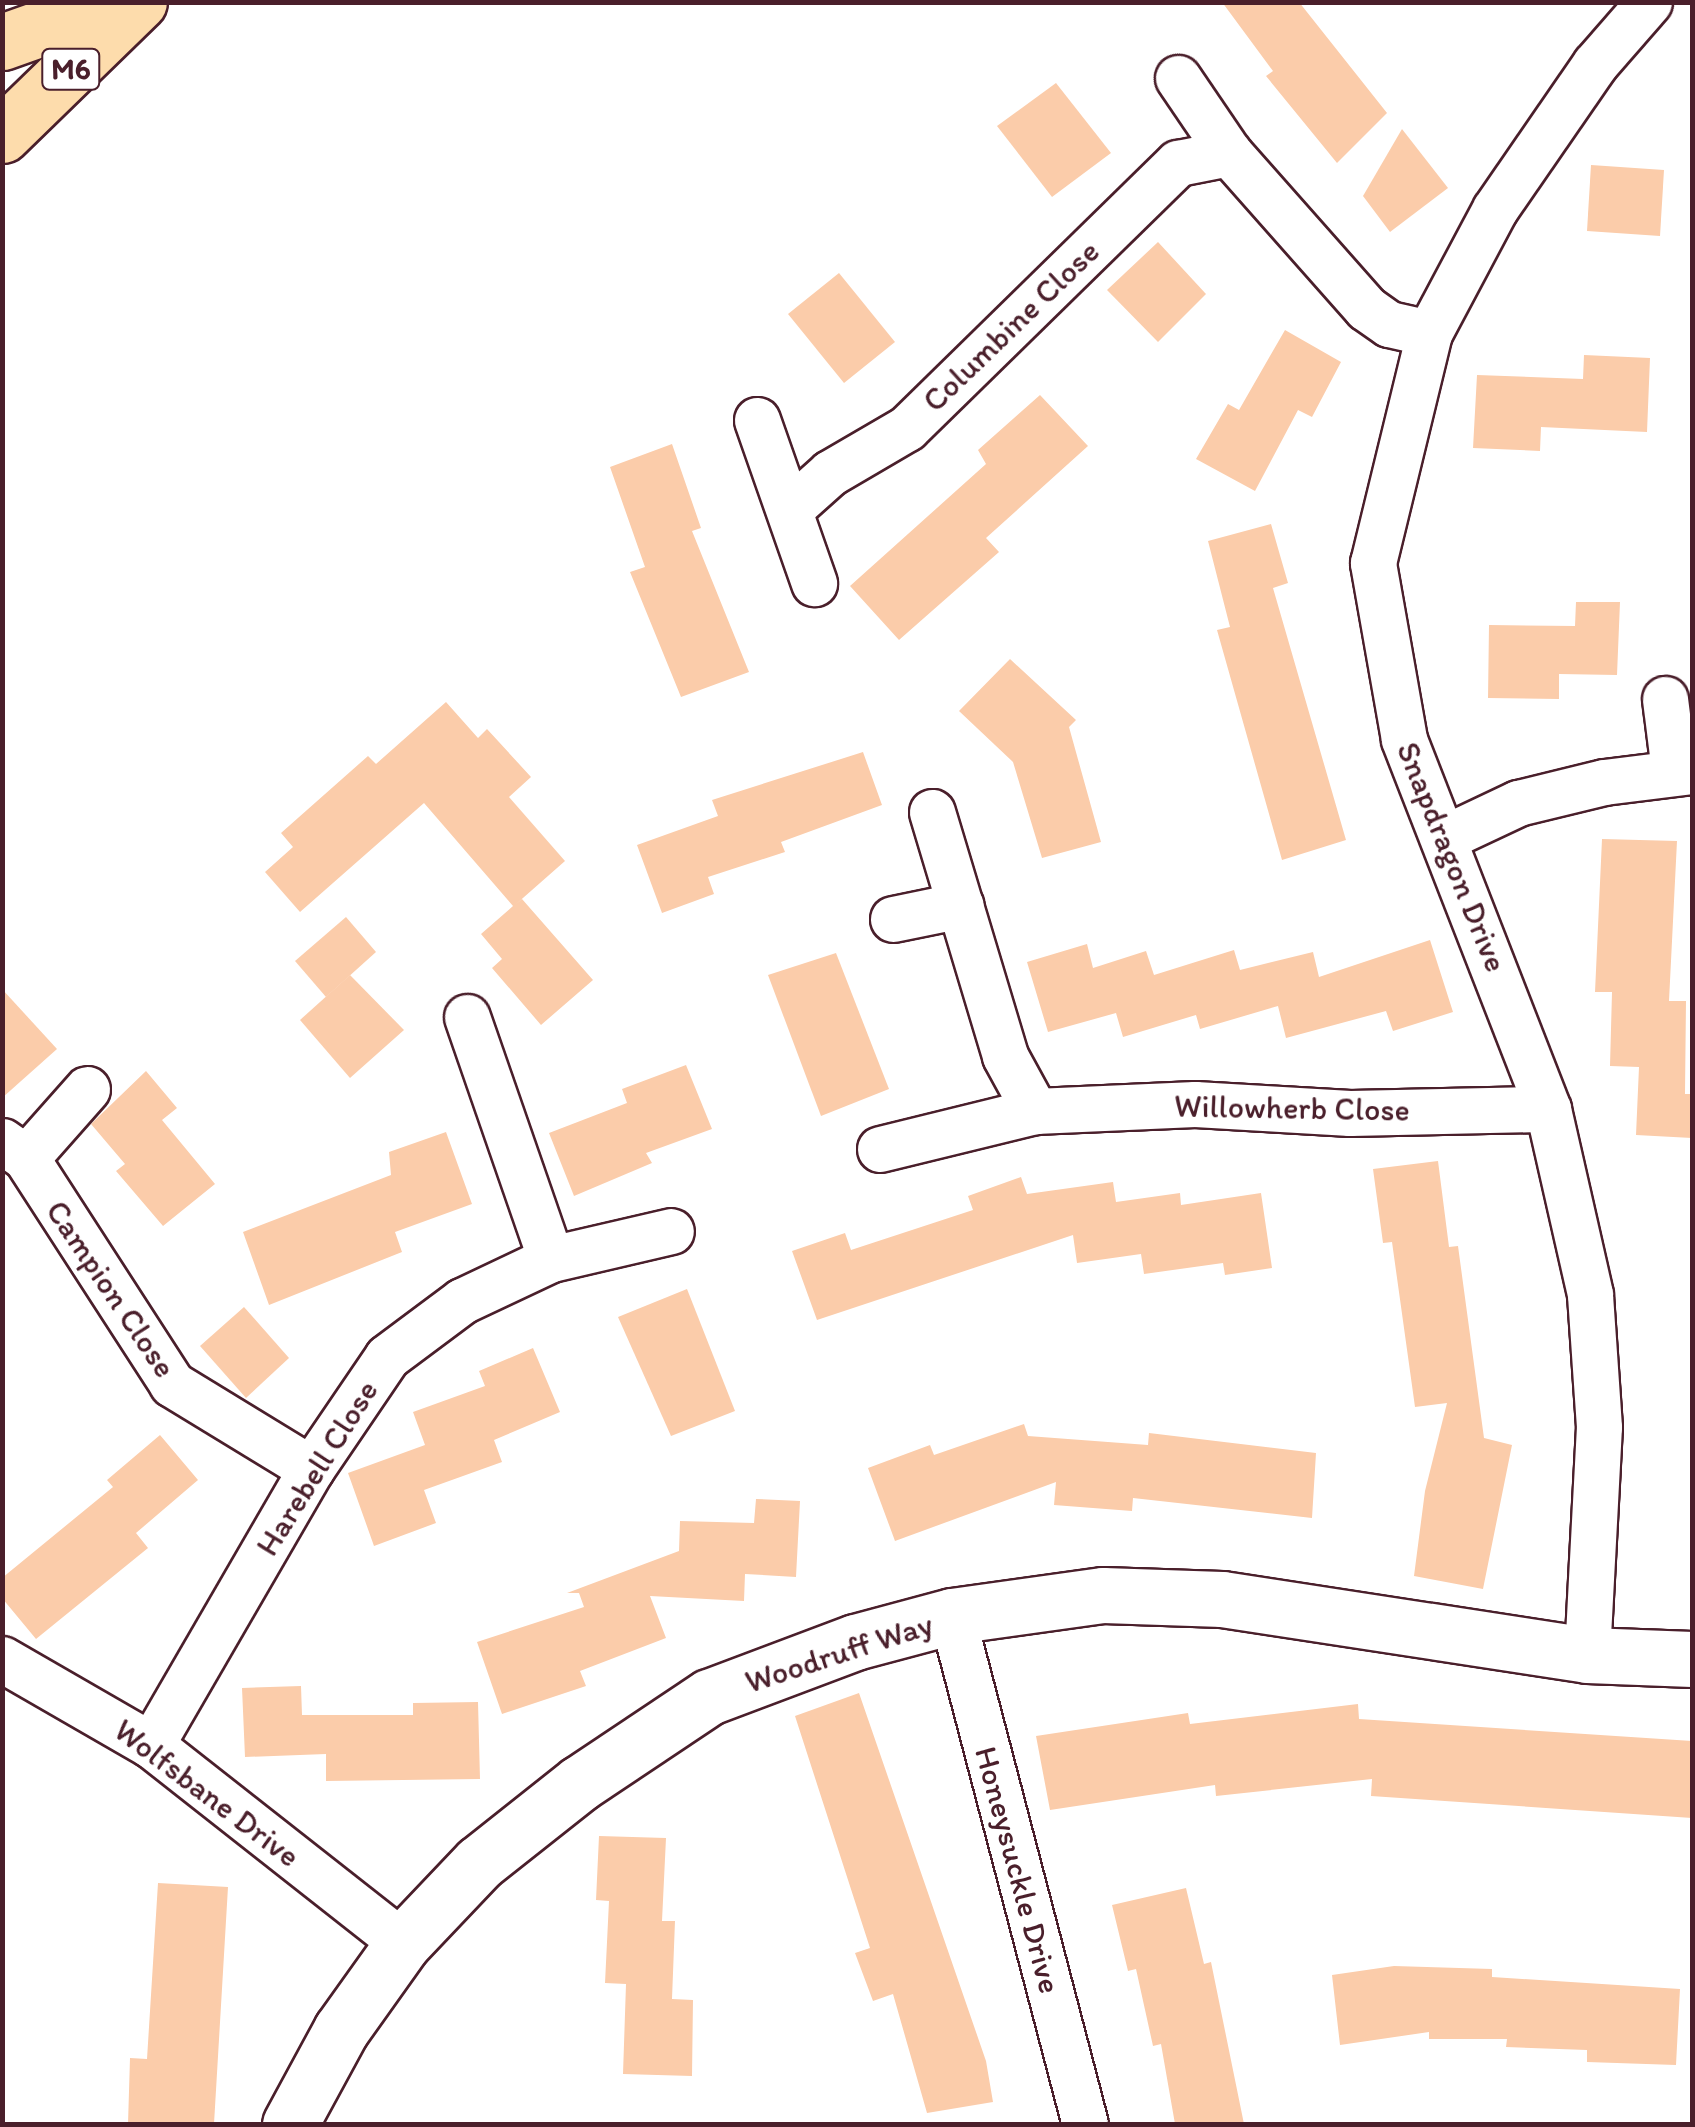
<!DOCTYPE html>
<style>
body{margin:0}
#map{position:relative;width:1695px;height:2127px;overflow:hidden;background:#fff;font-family:Itim,sans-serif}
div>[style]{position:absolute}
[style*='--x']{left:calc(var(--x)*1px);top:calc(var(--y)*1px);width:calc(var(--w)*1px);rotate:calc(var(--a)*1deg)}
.building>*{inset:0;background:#fbccaa}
.roads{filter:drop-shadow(2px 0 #4a1f2b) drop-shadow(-2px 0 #4a1f2b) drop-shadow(0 2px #4a1f2b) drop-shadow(0 -2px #4a1f2b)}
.minor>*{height:45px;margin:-22.5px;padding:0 22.5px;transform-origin:22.5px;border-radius:22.5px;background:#fff}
.tertiary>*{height:55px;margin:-27.5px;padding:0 27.5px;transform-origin:27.5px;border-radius:27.5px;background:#fff}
.motorway>*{height:55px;margin:-27.5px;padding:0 27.5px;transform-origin:27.5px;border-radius:27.5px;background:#fddcac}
span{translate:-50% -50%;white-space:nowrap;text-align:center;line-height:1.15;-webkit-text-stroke:8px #fff;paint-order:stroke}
.shield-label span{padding:2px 8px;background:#fff;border:2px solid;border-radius:8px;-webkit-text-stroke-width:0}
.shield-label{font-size:30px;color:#4a1f2b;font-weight:700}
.street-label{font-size:32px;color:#4a1f2b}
.frame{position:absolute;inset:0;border:5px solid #4a1f2b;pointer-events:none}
</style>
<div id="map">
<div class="building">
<div style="clip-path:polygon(1222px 2px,1299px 2px,1387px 113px,1337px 163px,1266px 76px,1273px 71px)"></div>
<div style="clip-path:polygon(1056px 83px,1111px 153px,1052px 197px,997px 126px)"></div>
<div style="clip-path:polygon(1402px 129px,1448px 188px,1390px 232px,1363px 196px)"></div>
<div style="clip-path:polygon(1591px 165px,1664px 170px,1660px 236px,1587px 231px)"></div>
<div style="clip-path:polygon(1158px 242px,1206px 294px,1158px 342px,1107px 290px)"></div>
<div style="clip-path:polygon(839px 273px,895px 342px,844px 383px,788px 314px)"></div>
<div style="clip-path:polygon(1285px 330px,1341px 362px,1312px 417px,1298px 410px,1255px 491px,1196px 459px,1228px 404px,1239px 410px)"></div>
<div style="clip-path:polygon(1584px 355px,1650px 358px,1647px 432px,1541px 427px,1540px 451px,1473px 448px,1477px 375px,1583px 379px)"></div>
<div style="clip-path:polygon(1040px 395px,1088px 446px,986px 538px,999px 552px,899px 640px,850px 586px,986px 464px,978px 450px)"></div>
<div style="clip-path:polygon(672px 444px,701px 528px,692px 531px,749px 672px,681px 697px,630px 572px,645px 567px,610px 467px)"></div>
<div style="clip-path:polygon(1271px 524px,1288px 583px,1273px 588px,1346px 840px,1282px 860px,1217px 630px,1230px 627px,1208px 541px)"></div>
<div style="clip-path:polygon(1576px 602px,1620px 602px,1617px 675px,1559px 674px,1559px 699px,1488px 698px,1489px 625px,1575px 626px)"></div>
<div style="clip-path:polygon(1010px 659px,1076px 720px,1069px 727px,1101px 842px,1042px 858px,1013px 762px,959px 711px)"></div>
<div style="clip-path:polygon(446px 702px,478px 738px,487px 729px,531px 777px,509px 797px,565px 861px,515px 905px,522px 899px,593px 980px,541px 1025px,492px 968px,502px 959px,481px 934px,513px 906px,424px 803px,300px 912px,265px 872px,293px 847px,281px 833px,368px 756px,376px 764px)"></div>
<div style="clip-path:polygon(863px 752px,882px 805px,781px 842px,785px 852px,708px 877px,714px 894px,662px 913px,637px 845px,718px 816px,712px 800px)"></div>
<div style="clip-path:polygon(1602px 839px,1677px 841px,1669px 1001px,1686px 1001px,1685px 1094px,1692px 1094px,1692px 1138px,1636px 1135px,1639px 1067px,1610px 1066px,1612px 992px,1595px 992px)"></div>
<div style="clip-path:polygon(346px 917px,376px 952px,326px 997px,295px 961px)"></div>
<div style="clip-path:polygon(1430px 940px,1453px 1012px,1393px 1031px,1386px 1011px,1286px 1038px,1278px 1006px,1200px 1029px,1196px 1015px,1123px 1037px,1116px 1013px,1048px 1032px,1027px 962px,1087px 944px,1093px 968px,1146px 951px,1154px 975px,1234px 950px,1240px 970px,1313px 952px,1319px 977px)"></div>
<div style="clip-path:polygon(836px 953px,889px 1089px,821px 1116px,768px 975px)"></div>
<div style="clip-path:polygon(350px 975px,404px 1030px,350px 1078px,300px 1020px)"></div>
<div style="clip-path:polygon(2px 989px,57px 1049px,2px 1098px)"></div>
<div style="clip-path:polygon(686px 1065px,712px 1129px,646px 1153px,652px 1163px,574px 1196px,549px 1133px,627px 1103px,622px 1089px)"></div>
<div style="clip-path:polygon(146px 1071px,177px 1108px,162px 1120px,215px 1184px,163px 1226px,116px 1171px,125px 1164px,91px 1124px)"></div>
<div style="clip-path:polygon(446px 1132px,472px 1204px,395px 1232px,402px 1252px,269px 1305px,243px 1232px,391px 1175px,389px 1152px)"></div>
<div style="clip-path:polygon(1438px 1161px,1449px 1247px,1458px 1246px,1484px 1438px,1512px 1445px,1483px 1589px,1414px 1576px,1425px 1491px,1447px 1403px,1415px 1407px,1392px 1242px,1383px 1243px,1373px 1169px)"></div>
<div style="clip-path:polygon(1021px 1177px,1027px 1194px,1113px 1182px,1116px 1202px,1180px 1193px,1181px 1205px,1261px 1193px,1272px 1268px,1225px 1275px,1223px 1263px,1144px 1274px,1141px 1254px,1077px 1263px,1073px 1235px,817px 1320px,792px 1251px,845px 1233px,851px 1250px,973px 1210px,968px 1196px)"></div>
<div style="clip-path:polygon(687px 1289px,735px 1411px,671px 1436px,618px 1317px)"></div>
<div style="clip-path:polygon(244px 1307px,289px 1358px,246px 1398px,200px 1346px)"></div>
<div style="clip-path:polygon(533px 1348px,560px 1412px,494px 1440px,502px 1462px,424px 1490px,436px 1523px,374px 1546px,348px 1473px,425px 1445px,413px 1412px,485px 1386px,479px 1371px)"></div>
<div style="clip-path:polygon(1024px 1424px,1028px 1436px,1148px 1445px,1149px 1433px,1316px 1453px,1312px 1518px,1133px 1498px,1132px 1511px,1054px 1505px,1056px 1482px,895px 1541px,868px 1468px,930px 1445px,934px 1455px)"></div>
<div style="clip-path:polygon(160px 1435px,198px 1480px,136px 1533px,148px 1548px,36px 1639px,2px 1598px,2px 1578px,113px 1487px,107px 1480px)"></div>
<div style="clip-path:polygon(756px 1499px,800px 1501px,796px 1577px,745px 1574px,744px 1601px,650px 1596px,666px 1638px,580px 1671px,586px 1686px,502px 1714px,477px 1642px,584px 1607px,579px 1593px,567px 1593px,679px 1551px,680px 1521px,754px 1523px)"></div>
<div style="clip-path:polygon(301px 1686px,302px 1715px,413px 1715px,413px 1703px,478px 1702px,480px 1779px,326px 1781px,326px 1754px,245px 1757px,242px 1688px)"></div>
<div style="clip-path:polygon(859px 1693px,986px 2061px,993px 2102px,927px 2113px,893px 1994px,873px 2001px,855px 1953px,870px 1948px,795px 1716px)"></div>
<div style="clip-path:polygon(1358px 1704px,1359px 1719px,1692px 1741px,1692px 1818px,1371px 1796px,1372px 1779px,1216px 1796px,1215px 1785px,1050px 1810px,1036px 1736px,1188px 1713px,1190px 1724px)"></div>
<div style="clip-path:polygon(599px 1836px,666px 1838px,662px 1921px,675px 1921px,672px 1999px,693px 2000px,692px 2076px,623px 2074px,626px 1984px,605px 1983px,609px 1901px,596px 1900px)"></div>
<div style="clip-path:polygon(158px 1883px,228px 1887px,214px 2124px,128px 2124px,130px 2058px,147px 2059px)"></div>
<div style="clip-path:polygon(1186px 1888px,1204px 1964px,1211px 1962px,1244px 2124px,1175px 2124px,1161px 2044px,1153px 2046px,1136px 1969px,1128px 1971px,1112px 1905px)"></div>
<div style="clip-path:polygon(1394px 1966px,1492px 1969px,1492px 1977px,1680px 1989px,1676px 2065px,1587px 2062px,1587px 2050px,1506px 2047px,1507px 2039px,1429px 2039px,1429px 2032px,1340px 2045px,1332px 1975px)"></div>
</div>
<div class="roads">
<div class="minor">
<div style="--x:1178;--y:78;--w:91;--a:55.8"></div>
<div style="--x:1229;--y:153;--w:207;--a:48.5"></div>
<div style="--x:1366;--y:308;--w:28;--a:35"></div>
<div style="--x:1389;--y:324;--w:41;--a:12.7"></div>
<div style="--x:757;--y:420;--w:173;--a:70.7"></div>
<div style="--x:792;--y:507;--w:51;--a:-41.8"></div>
<div style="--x:830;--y:473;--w:89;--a:-30.3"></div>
<div style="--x:907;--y:428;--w:379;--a:-44.4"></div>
<div style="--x:1178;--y:163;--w:52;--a:-11.1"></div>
<div style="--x:1665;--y:699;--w:72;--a:82.8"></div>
<div style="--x:932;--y:812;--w:255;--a:73.3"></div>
<div style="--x:1005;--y:1056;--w:63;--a:61.4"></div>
<div style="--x:1446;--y:837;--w:80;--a:-25.3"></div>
<div style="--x:1518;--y:803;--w:89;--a:-13.7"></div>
<div style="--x:1604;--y:782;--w:89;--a:-7.1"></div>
<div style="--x:893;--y:919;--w:69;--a:-11.6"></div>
<div style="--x:467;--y:1017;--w:256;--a:70.9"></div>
<div style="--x:2;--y:1141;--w:29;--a:35"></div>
<div style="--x:26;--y:1158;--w:269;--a:57.1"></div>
<div style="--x:172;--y:1384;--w:163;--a:31.4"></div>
<div style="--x:880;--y:1149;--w:160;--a:-13.8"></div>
<div style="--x:1035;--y:1111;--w:160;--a:-2.5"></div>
<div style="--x:1195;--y:1104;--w:155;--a:3.3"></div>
<div style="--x:1350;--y:1113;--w:198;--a:-1.2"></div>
<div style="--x:26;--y:1158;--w:92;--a:-48.5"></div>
<div style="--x:952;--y:1616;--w:525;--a:75.33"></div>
<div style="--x:1587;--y:1655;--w:228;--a:-87"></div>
<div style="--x:1599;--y:1427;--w:133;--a:-93.9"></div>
<div style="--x:1590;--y:1294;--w:190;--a:-102.8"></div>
<div style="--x:1548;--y:1109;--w:397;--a:-111.3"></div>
<div style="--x:1404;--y:739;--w:179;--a:-100"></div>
<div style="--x:1373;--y:563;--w:237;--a:-76.3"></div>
<div style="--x:1429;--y:333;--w:140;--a:-62"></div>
<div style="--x:1495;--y:209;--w:176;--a:-55.4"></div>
<div style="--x:1595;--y:64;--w:82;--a:-48.9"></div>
<div style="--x:2;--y:1659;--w:172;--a:30"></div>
<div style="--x:151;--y:1745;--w:320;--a:38.2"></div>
<div style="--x:151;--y:1745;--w:319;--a:-59.9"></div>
<div style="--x:311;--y:1469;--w:135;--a:-55.8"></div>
<div style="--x:387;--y:1357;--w:94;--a:-36.7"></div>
<div style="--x:462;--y:1301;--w:98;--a:-25.3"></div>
<div style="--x:551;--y:1259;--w:123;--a:-13.1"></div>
</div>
<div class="tertiary">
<div style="--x:290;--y:2124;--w:107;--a:-61.5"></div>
<div style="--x:341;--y:2030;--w:107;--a:-54.5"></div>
<div style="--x:403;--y:1943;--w:110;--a:-46.5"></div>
<div style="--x:479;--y:1863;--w:129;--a:-38.4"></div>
<div style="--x:580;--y:1783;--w:155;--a:-33.7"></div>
<div style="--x:709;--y:1697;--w:156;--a:-20.6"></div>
<div style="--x:855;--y:1642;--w:100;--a:-15"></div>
<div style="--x:952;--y:1616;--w:152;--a:-7.9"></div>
<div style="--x:1103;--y:1595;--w:119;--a:1.9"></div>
<div style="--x:1222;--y:1599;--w:369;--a:8.7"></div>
<div style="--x:1587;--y:1655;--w:105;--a:2.2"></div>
</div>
<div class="motorway">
<div style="--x:2;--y:42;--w:120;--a:-19.5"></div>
<div style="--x:2;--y:135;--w:191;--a:-44.2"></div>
</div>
</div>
<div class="shield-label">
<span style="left:71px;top:69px">M6</span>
</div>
<div class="street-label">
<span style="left:1011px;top:326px;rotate:-44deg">Columbine Close</span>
<span style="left:1452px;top:857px;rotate:68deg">Snapdragon Drive</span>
<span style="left:1292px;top:1108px;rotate:1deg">Willowherb Close</span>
<span style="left:111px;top:1289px;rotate:56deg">Campion Close</span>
<span style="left:317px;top:1468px;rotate:-58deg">Harebell Close</span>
<span style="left:839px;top:1653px;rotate:-18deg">Woodruff Way</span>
<span style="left:207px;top:1793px;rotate:37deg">Wolfsbane Drive</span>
<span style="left:1018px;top:1870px;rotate:75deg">Honeysuckle Drive</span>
</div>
<div class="frame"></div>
</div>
